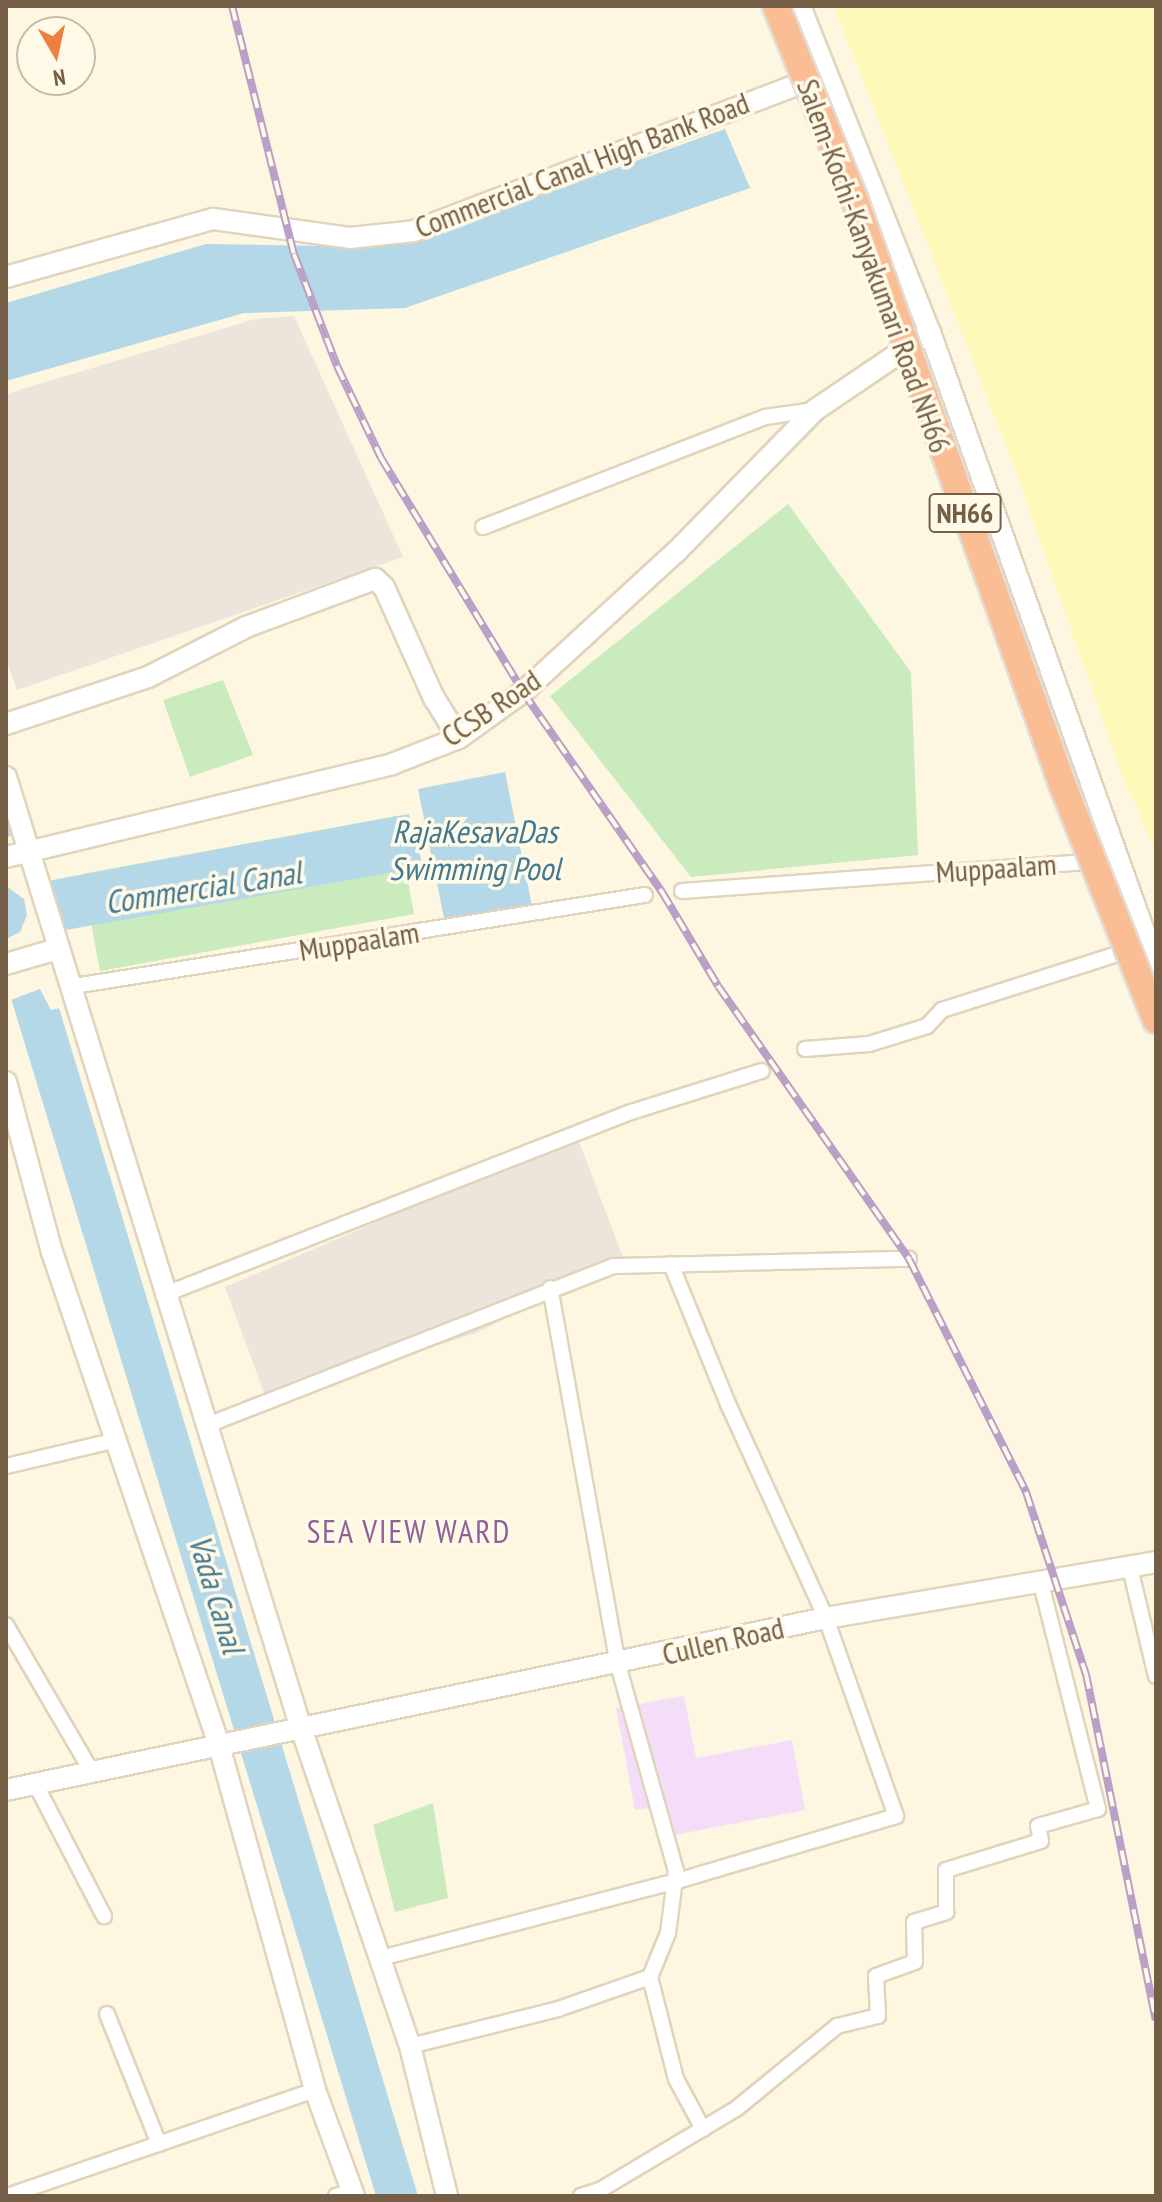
<!DOCTYPE html>
<style>
body{margin:0}
#map{position:relative;width:1162px;height:2202px;overflow:hidden;background:#fdf6e0;font-family:"PT Sans Narrow",sans-serif}
div>[style]{position:absolute}
[style*='--x']{left:calc(var(--x)*1px);top:calc(var(--y)*1px);width:calc(var(--w)*1px);rotate:calc(var(--a)*1deg)}
.industrial>*{inset:0;background:#ebe5dc}
.education>*{inset:0;background:#f3ddf9}
.green>*{inset:0;background:#caebbe}
.sand>*{inset:0;background:#fef9b9}
.water>*{inset:0;background:#b4d8e7}
.pier>*{inset:0;background:#fdf6e0}
.roads{filter:drop-shadow(2px 0 #e1d3bc) drop-shadow(-2px 0 #e1d3bc) drop-shadow(0 2px #e1d3bc) drop-shadow(0 -2px #e1d3bc)}
.street>*{height:14px;margin:-7px;padding:0 7px;transform-origin:7px;border-radius:7px;background:#fff}
.secondary>*{height:20px;margin:-10px;padding:0 10px;transform-origin:10px;border-radius:10px;background:#fff}
.rail>*{height:8px;margin-top:-4px;transform-origin:0;background:repeating-linear-gradient(90deg,#fff9e7 0 15px,#ba9fc6 0 30px);box-sizing:border-box;border-block:2px solid #ba9fc6}
.bridges{filter:drop-shadow(2px 0 #e1dcd6) drop-shadow(-2px 0 #e1dcd6) drop-shadow(0 2px #e1dcd6) drop-shadow(0 -2px #e1dcd6)}
.highway-bridge>*{height:26px;margin:-13px;padding:0 13px;transform-origin:13px;border-radius:13px;background:#fabd94}
span{translate:-50% -50%;white-space:nowrap;text-align:center;line-height:1.15;-webkit-text-stroke:7px #fff9e7;paint-order:stroke}
.shield-label span{padding:2px 6px;background:#fff9e7;border:2px solid;border-radius:6px;-webkit-text-stroke-width:0}
.shield-label{font-size:28px;color:#755e46;font-weight:700}
.street-label{font-size:30px;color:#755e46}
.water-label{font-size:32px;color:#427891;font-style:italic}
.neighbourhood-label{font-size:32px;color:#8e6199;letter-spacing:2px}
.frame{position:absolute;inset:0;border:8px solid #755e46;pointer-events:none}
.north{position:absolute;left:16px;top:16px;width:80px;height:80px;box-sizing:border-box;background:#fff9e7;border:2px solid #c8bba7;border-radius:50%;rotate:171deg;font-size:22px;font-weight:700;line-height:32px;text-align:center;color:#755e46}
.north::after{content:'';display:block;margin:auto;width:28px;height:36px;background:#ed7f3f;clip-path:polygon(50% 0,100% 100%,50% 72%,0 100%)}
</style>
<div id="map">
<div class="industrial">
<div style="clip-path:polygon(294px 316px,403px 557px,17px 690px,6px 659px,6px 394px,255px 319px)"></div>
<div style="clip-path:polygon(577px 1136px,624px 1260px,476px 1333px,305px 1388px,270px 1409px,225px 1287px)"></div>
</div>
<div class="education">
<div style="clip-path:polygon(684px 1696px,696px 1758px,792px 1740px,805px 1810px,664px 1837px,658px 1806px,635px 1810px,616px 1708px)"></div>
</div>
<div class="green">
<div style="clip-path:polygon(788px 504px,911px 672px,918px 855px,691px 877px,550px 696px)"></div>
<div style="clip-path:polygon(223px 680px,253px 755px,190px 777px,163px 700px)"></div>
<div style="clip-path:polygon(396px 816px,414px 914px,100px 971px,82px 874px)"></div>
<div style="clip-path:polygon(433px 1803px,448px 1898px,395px 1912px,373px 1825px)"></div>
</div>
<div class="sand">
<div style="clip-path:polygon(834px 6px,1156px 6px,1156px 851px,1122px 776px,1016px 471px)"></div>
</div>
<div class="water">
<div style="clip-path:polygon(725px 129px,750px 188px,405px 308px,244px 313px,6px 381px,6px 303px,206px 244px,378px 247px,411px 242px)"></div>
<div style="clip-path:polygon(505px 772px,533px 911px,446px 928px,418px 789px)"></div>
<div style="clip-path:polygon(6px 799px,31px 884px,409px 814px,423px 867px,37px 935px,418px 2196px,376px 2196px,6px 982px)"></div>
</div>
<div class="pier">
<div style="clip-path:polygon(20px 833px,34px 880px,50px 877px,64px 934px,42px 937px,64px 1007px,51px 1010px,40px 989px,8px 1001px,6px 995px,6px 939px,20px 932px,27px 915px,24px 899px,6px 886px,6px 842px,9px 836px)"></div>
</div>
<div class="roads">
<div class="street">
<div style="--x:483;--y:527;--w:303;--a:-21.3"></div>
<div style="--x:765;--y:417;--w:50;--a:-8"></div>
<div style="--x:682;--y:891;--w:416;--a:-4.1"></div>
<div style="--x:74;--y:986;--w:578;--a:-9.06"></div>
<div style="--x:805;--y:1049;--w:64;--a:-4.5"></div>
<div style="--x:869;--y:1044;--w:61;--a:-17.2"></div>
<div style="--x:927;--y:1026;--w:22;--a:-47"></div>
<div style="--x:942;--y:1010;--w:201;--a:-17.7"></div>
<div style="--x:163;--y:1295;--w:503;--a:-21.36"></div>
<div style="--x:631;--y:1112;--w:137;--a:-17.4"></div>
<div style="--x:205;--y:1426;--w:438;--a:-21.4"></div>
<div style="--x:613;--y:1266;--w:296;--a:-1.4"></div>
<div style="--x:6;--y:1466;--w:114;--a:-13.2"></div>
<div style="--x:1130;--y:1568;--w:111;--a:76.5"></div>
<div style="--x:6;--y:1625;--w:170;--a:59.7"></div>
<div style="--x:36;--y:1785;--w:148;--a:62.6"></div>
<div style="--x:381;--y:1958;--w:306;--a:-14.6"></div>
<div style="--x:677;--y:1881;--w:228;--a:-16.5"></div>
<div style="--x:896;--y:1816;--w:210;--a:-109.5"></div>
<div style="--x:826;--y:1618;--w:235;--a:-114.6"></div>
<div style="--x:728;--y:1404;--w:151;--a:-112.2"></div>
<div style="--x:650;--y:1977;--w:105;--a:75.7"></div>
<div style="--x:676;--y:2079;--w:57;--a:61.6"></div>
<div style="--x:107;--y:2014;--w:140;--a:68.2"></div>
<div style="--x:410;--y:2046;--w:153;--a:-14"></div>
<div style="--x:558;--y:2009;--w:97;--a:-19.2"></div>
<div style="--x:650;--y:1977;--w:48;--a:-67.8"></div>
<div style="--x:668;--y:1933;--w:63;--a:-82.6"></div>
<div style="--x:676;--y:1871;--w:214;--a:-105.7"></div>
<div style="--x:618;--y:1665;--w:383;--a:-100.2"></div>
<div style="--x:7;--y:2196;--w:326;--a:-19"></div>
<div style="--x:336;--y:2196;--w:17;--a:-17"></div>
<div style="--x:581;--y:2196;--w:20;--a:-18"></div>
<div style="--x:600;--y:2190;--w:158;--a:-30.8"></div>
<div style="--x:736;--y:2109;--w:131;--a:-39.4"></div>
<div style="--x:837;--y:2026;--w:42;--a:-13.7"></div>
<div style="--x:878;--y:2016;--w:40;--a:-92.9"></div>
<div style="--x:876;--y:1976;--w:41;--a:-19.7"></div>
<div style="--x:915;--y:1962;--w:40;--a:-91.4"></div>
<div style="--x:914;--y:1922;--w:34;--a:-17"></div>
<div style="--x:946;--y:1912;--w:42;--a:-90"></div>
<div style="--x:946;--y:1870;--w:99;--a:-17"></div>
<div style="--x:1041;--y:1841;--w:15;--a:-101"></div>
<div style="--x:1038;--y:1826;--w:62;--a:-15.8"></div>
<div style="--x:1098;--y:1809;--w:233;--a:-104.2"></div>
</div>
<div class="secondary">
<div style="--x:800;--y:6;--w:351;--a:68.3"></div>
<div style="--x:930;--y:332;--w:672;--a:70.35"></div>
<div style="--x:6;--y:277;--w:215;--a:-15.7"></div>
<div style="--x:213;--y:219;--w:138;--a:7.9"></div>
<div style="--x:350;--y:238;--w:64;--a:-6.2"></div>
<div style="--x:414;--y:231;--w:434;--a:-20.9"></div>
<div style="--x:6;--y:724;--w:150;--a:-18.3"></div>
<div style="--x:148;--y:677;--w:110;--a:-27"></div>
<div style="--x:246;--y:627;--w:138;--a:-20.4"></div>
<div style="--x:375;--y:579;--w:12;--a:42"></div>
<div style="--x:384;--y:587;--w:122;--a:65.8"></div>
<div style="--x:434;--y:698;--w:47;--a:58"></div>
<div style="--x:6;--y:777;--w:993;--a:72.77"></div>
<div style="--x:300;--y:1725;--w:339;--a:71.1"></div>
<div style="--x:410;--y:2046;--w:154;--a:76.1"></div>
<div style="--x:6;--y:857;--w:397;--a:-13.5"></div>
<div style="--x:392;--y:764;--w:72;--a:-21.2"></div>
<div style="--x:459;--y:738;--w:79;--a:-35.7"></div>
<div style="--x:523;--y:692;--w:207;--a:-42.5"></div>
<div style="--x:676;--y:552;--w:199;--a:-45.6"></div>
<div style="--x:815;--y:410;--w:139;--a:-34.1"></div>
<div style="--x:6;--y:964;--w:53;--a:-16.4"></div>
<div style="--x:6;--y:1082;--w:176;--a:74.9"></div>
<div style="--x:52;--y:1252;--w:517;--a:71.28"></div>
<div style="--x:218;--y:1742;--w:361;--a:74.4"></div>
<div style="--x:315;--y:2090;--w:113;--a:69.8"></div>
<div style="--x:6;--y:1790;--w:838;--a:-11.85"></div>
<div style="--x:826;--y:1618;--w:335;--a:-9.6"></div>
</div>
</div>
<div class="rail">
<div style="--x:232;--y:6;--w:256;--a:76"></div>
<div style="--x:294;--y:254;--w:120;--a:69"></div>
<div style="--x:337;--y:366;--w:102;--a:64.4"></div>
<div style="--x:381;--y:458;--w:274;--a:58.7"></div>
<div style="--x:523;--y:692;--w:244;--a:55.2"></div>
<div style="--x:662;--y:892;--w:109;--a:59.2"></div>
<div style="--x:718;--y:986;--w:333;--a:55"></div>
<div style="--x:909;--y:1259;--w:261;--a:63.3"></div>
<div style="--x:1026;--y:1492;--w:192;--a:71.8"></div>
<div style="--x:1086;--y:1674;--w:353;--a:78.6"></div>
</div>
<div class="bridges">
<div class="highway-bridge">
<div style="--x:776;--y:6;--w:210;--a:67.9"></div>
<div style="--x:855;--y:201;--w:621;--a:70.43"></div>
<div style="--x:1063;--y:786;--w:252;--a:68.3"></div>
</div>
</div>
<div class="shield-label">
<span style="left:965px;top:513px">NH66</span>
</div>
<div class="street-label">
<span style="left:582px;top:165px;rotate:-21deg">Commercial Canal High Bank Road</span>
<span style="left:874px;top:266px;rotate:70deg">Salem-Kochi-Kanyakumari Road NH66</span>
<span style="left:491px;top:708px;rotate:-34deg">CCSB Road</span>
<span style="left:996px;top:868px;rotate:-4deg">Muppaalam</span>
<span style="left:359px;top:941px;rotate:-9deg">Muppaalam</span>
<span style="left:723px;top:1641px;rotate:-13deg">Cullen Road</span>
</div>
<div class="water-label">
<span style="left:475px;top:850px">RajaKesavaDas<br>Swimming Pool</span>
<span style="left:203px;top:887px;rotate:-9deg">Commercial Canal</span>
<span style="left:217px;top:1594px;rotate:73deg">Vada Canal</span>
</div>
<div class="neighbourhood-label">
<span style="left:409px;top:1531px">SEA VIEW WARD</span>
</div>
<div class="frame"></div>
<div class="north">N</div>
</div>
